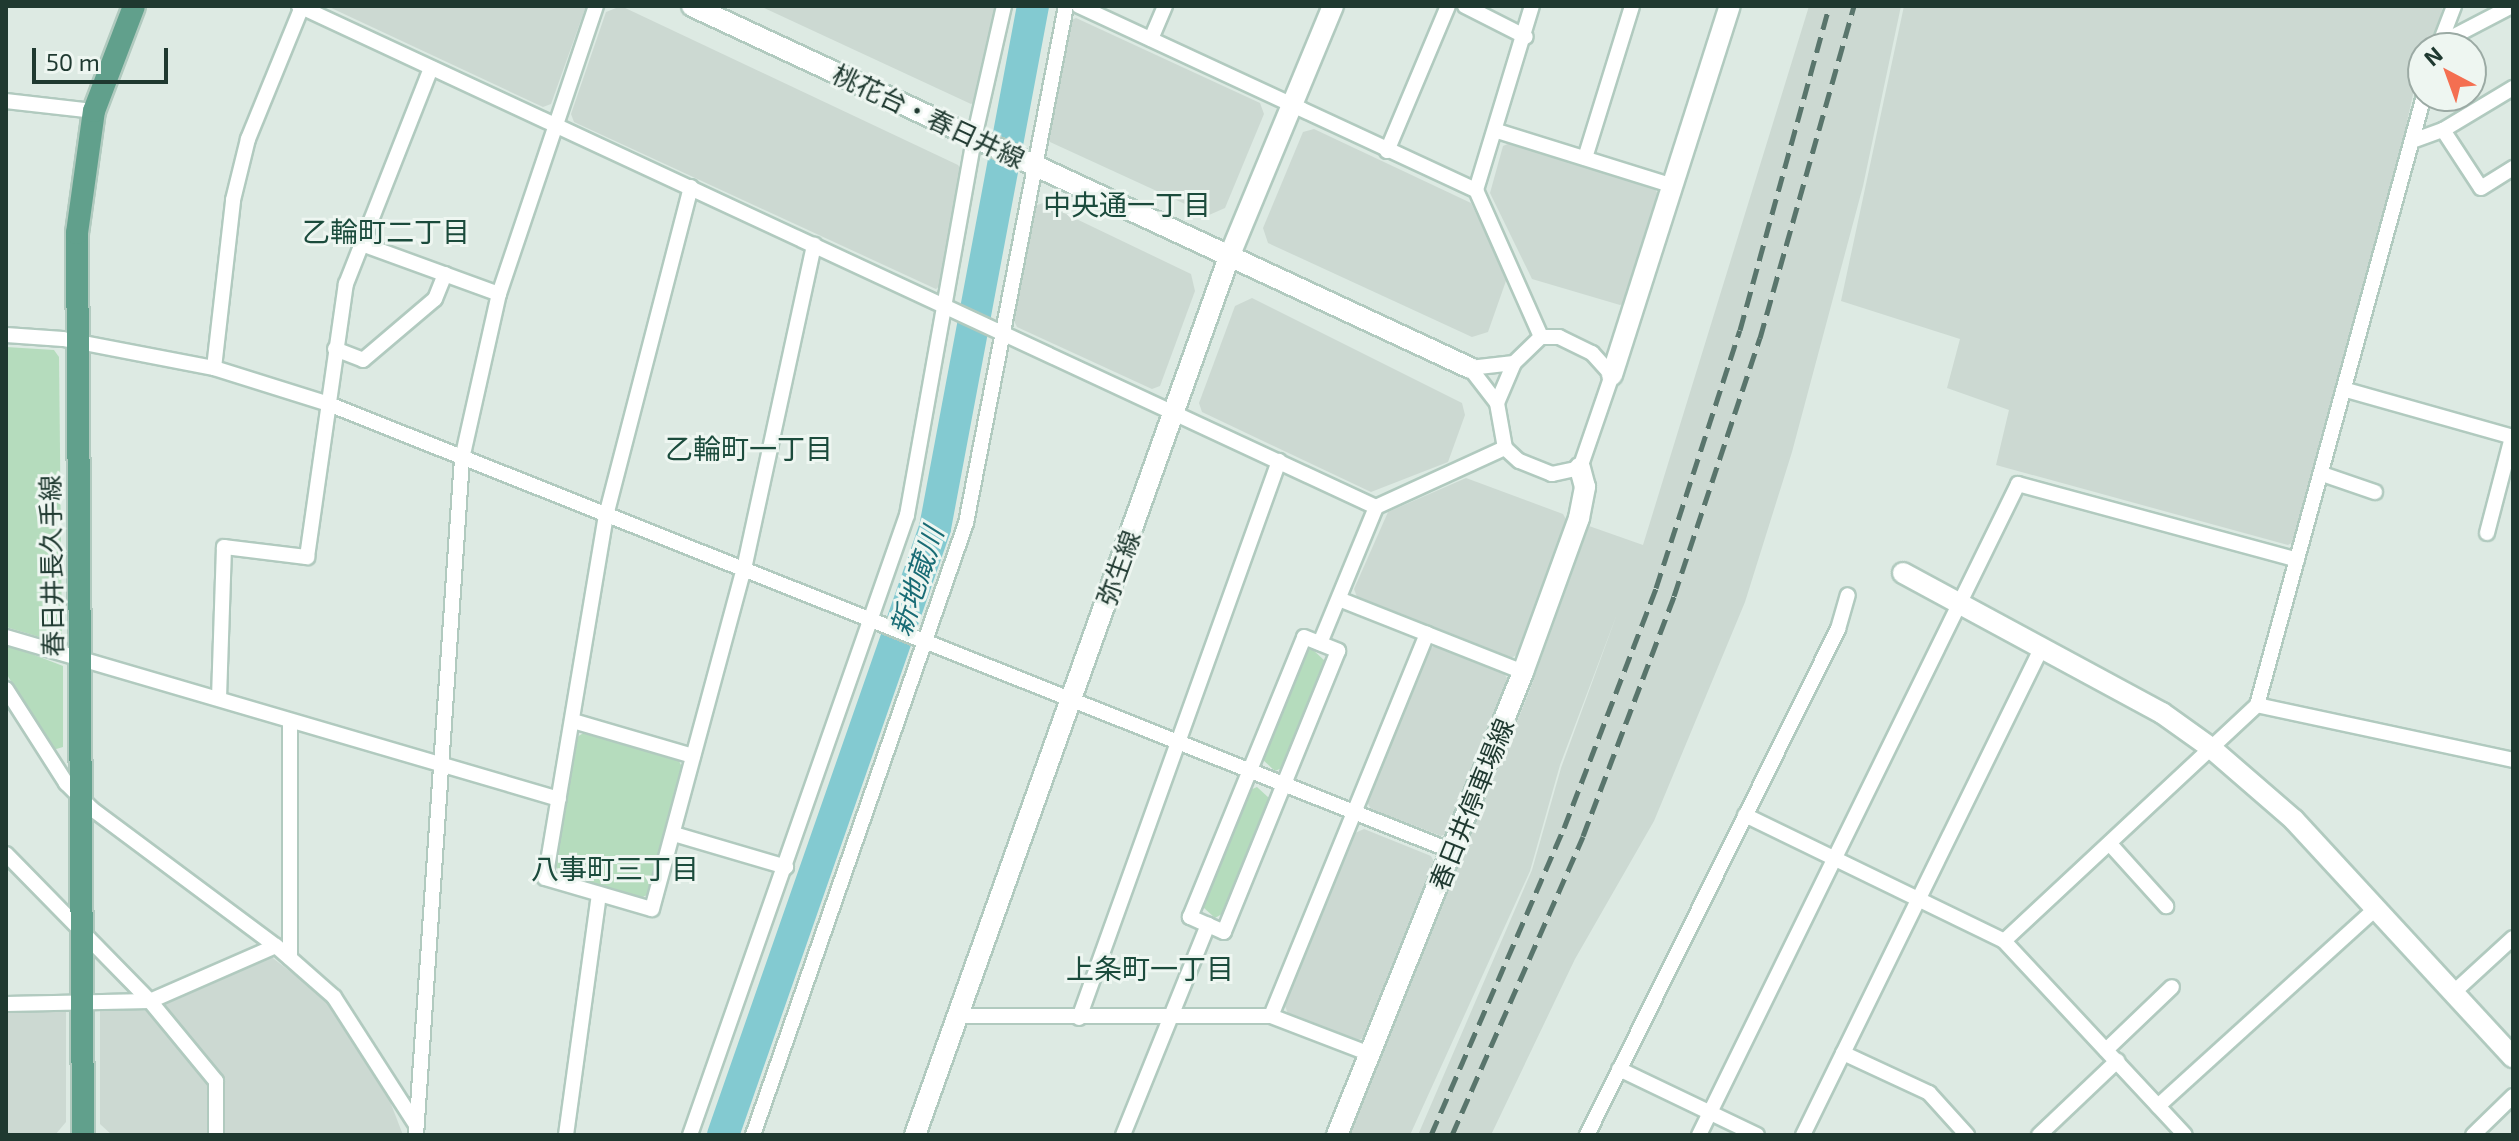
<!DOCTYPE html>
<meta charset="utf-8">
<style>
body{margin:0}
#map{position:relative;width:2519px;height:1141px;overflow:hidden;background:#ddeae3;font-family:"Exo 2","Noto Sans JP",sans-serif}
div>[style]{position:absolute}
[style*='--x']{left:calc(var(--x)*1px);top:calc(var(--y)*1px);width:calc(var(--w)*1px);rotate:calc(var(--a)*1deg)}
.built>*{inset:0;background:#ccd9d2}
.green>*{inset:0;background:#b5dcbd}
.river>*{height:32px;margin:-16px;padding:0 16px;transform-origin:16px;border-radius:16px;background:#83cad1}
.roads{filter:drop-shadow(2px 0 #b1cabf) drop-shadow(-2px 0 #b1cabf) drop-shadow(0 2px #b1cabf) drop-shadow(0 -2px #b1cabf)}
.street>*{height:14px;margin:-7px;padding:0 7px;transform-origin:7px;border-radius:7px;background:#fff}
.secondary>*{height:20px;margin:-10px;padding:0 10px;transform-origin:10px;border-radius:10px;background:#fff}
.primary>*{height:22px;margin:-11px;padding:0 11px;transform-origin:11px;border-radius:11px;background:#61a08c}
.rail>*{height:5px;margin-top:-2.5px;transform-origin:0;background:repeating-linear-gradient(90deg,#59756c 0 16px,transparent 0 24px)}
span{translate:-50% -50%;white-space:nowrap;text-align:center;line-height:1.15;-webkit-text-stroke:6px #eef6f1;paint-order:stroke}
.street-label{font-size:26px;color:#1f3930}
.neighbourhood-label{font-size:28px;color:#1b4b3c}
.water-label{font-size:28px;color:#196c75;font-style:italic}
.frame{position:absolute;inset:0;border:8px solid #1f3930;pointer-events:none}
.north{position:absolute;left:2407px;top:32px;width:80px;height:80px;box-sizing:border-box;background:#eef6f1;border:2px solid #9baaa4;border-radius:50%;rotate:319deg;font-size:22px;font-weight:700;line-height:32px;text-align:center;color:#1f3930}
.north::after{content:'';display:block;margin:auto;width:28px;height:36px;background:#f46f51;clip-path:polygon(50% 0,100% 100%,50% 72%,0 100%)}
.scale{position:absolute;left:32px;top:48px;width:136px;height:36px;box-sizing:border-box;border:4px solid #1f3930;border-top:0;padding-left:10px;font-size:24px;line-height:28px;white-space:nowrap;color:#1f3930;-webkit-text-stroke:6px #eef6f1;paint-order:stroke}
</style>
<div id="map">
<div class="built">
<div style="clip-path:polygon(327px 6px,586px 6px,551px 104px,543px 107px)"></div>
<div style="clip-path:polygon(621px 6px,958px 165px,963px 172px,942px 284px,936px 289px,574px 122px,571px 114px,606px 12px)"></div>
<div style="clip-path:polygon(760px 6px,997px 6px,976px 101px,971px 104px)"></div>
<div style="clip-path:polygon(1809px 6px,1901px 6px,1863px 186px,1792px 452px,1745px 602px,1654px 821px,1575px 959px,1491px 1135px,1418px 1135px,1532px 870px,1561px 768px,1617px 614px,1560px 765px,1530px 871px,1410px 1135px,1348px 1135px,1529px 692px,1589px 526px,1643px 545px)"></div>
<div style="clip-path:polygon(1904px 6px,2443px 6px,2438px 27px,2423px 48px,2401px 150px,2293px 542px,2288px 545px,1996px 465px,2009px 410px,1947px 388px,1960px 339px,1841px 301px)"></div>
<div style="clip-path:polygon(1076px 18px,1260px 103px,1264px 114px,1225px 208px,1209px 215px,1050px 142px,1046px 135px,1069px 21px)"></div>
<div style="clip-path:polygon(1314px 129px,1471px 203px,1507px 278px,1488px 332px,1472px 337px,1268px 243px,1263px 228px,1303px 132px)"></div>
<div style="clip-path:polygon(1510px 143px,1655px 189px,1659px 196px,1627px 302px,1620px 305px,1532px 279px,1490px 193px,1503px 146px)"></div>
<div style="clip-path:polygon(1043px 203px,1191px 274px,1195px 291px,1160px 386px,1152px 389px,1017px 327px,1013px 319px,1034px 206px)"></div>
<div style="clip-path:polygon(1252px 298px,1462px 403px,1465px 415px,1448px 462px,1371px 492px,1202px 412px,1199px 403px,1235px 306px)"></div>
<div style="clip-path:polygon(1466px 478px,1563px 514px,1567px 521px,1520px 653px,1511px 658px,1357px 597px,1354px 589px,1388px 512px)"></div>
<div style="clip-path:polygon(1437px 646px,1504px 673px,1509px 682px,1448px 833px,1441px 836px,1371px 809px,1367px 802px,1429px 648px)"></div>
<div style="clip-path:polygon(1364px 829px,1431px 856px,1435px 864px,1365px 1037px,1357px 1041px,1288px 1014px,1285px 1006px,1355px 833px)"></div>
<div style="clip-path:polygon(269px 955px,329px 1002px,386px 1091px,403px 1135px,221px 1135px,221px 1081px,162px 1009px,165px 1001px)"></div>
<div style="clip-path:polygon(148px 1007px,211px 1084px,211px 1135px,112px 1135px,100px 1124px,100px 1008px)"></div>
<div style="clip-path:polygon(6px 1008px,62px 1008px,66px 1012px,66px 1122px,55px 1135px,6px 1135px)"></div>
</div>
<div class="green">
<div style="clip-path:polygon(6px 347px,54px 350px,59px 357px,62px 638px,56px 642px,6px 627px)"></div>
<div style="clip-path:polygon(6px 644px,63px 666px,63px 747px,53px 750px,6px 673px)"></div>
<div style="clip-path:polygon(1312px 649px,1325px 661px,1282px 768px,1275px 771px,1262px 759px,1306px 650px)"></div>
<div style="clip-path:polygon(585px 732px,678px 759px,682px 767px,649px 894px,639px 899px,561px 876px,556px 867px,577px 737px)"></div>
<div style="clip-path:polygon(1257px 787px,1269px 798px,1222px 914px,1215px 918px,1203px 907px,1250px 790px)"></div>
</div>
<div class="river">
<div style="--x:723;--y:1135;--w:643;--a:-70.75"></div>
<div style="--x:935;--y:528;--w:531;--a:-79.37"></div>
</div>
<div class="roads">
<div class="street">
<div style="--x:299;--y:6;--w:1188;--a:24.95"></div>
<div style="--x:1079;--y:6;--w:438;--a:24.9"></div>
<div style="--x:1476;--y:190;--w:161;--a:66.1"></div>
<div style="--x:1465;--y:6;--w:68;--a:26.9"></div>
<div style="--x:1151;--y:39;--w:36;--a:-67"></div>
<div style="--x:2439;--y:44;--w:82;--a:-27.5"></div>
<div style="--x:2438;--y:48;--w:45;--a:-69.1"></div>
<div style="--x:6;--y:101;--w:89;--a:6.5"></div>
<div style="--x:2443;--y:130;--w:69;--a:56.8"></div>
<div style="--x:2481;--y:188;--w:38;--a:-32"></div>
<div style="--x:1497;--y:131;--w:185;--a:17.3"></div>
<div style="--x:2415;--y:140;--w:30;--a:-20"></div>
<div style="--x:2443;--y:130;--w:82;--a:-31"></div>
<div style="--x:1387;--y:151;--w:157;--a:-67.2"></div>
<div style="--x:1585;--y:158;--w:159;--a:-72.8"></div>
<div style="--x:691;--y:187;--w:339;--a:104.5"></div>
<div style="--x:606;--y:515;--w:368;--a:99.5"></div>
<div style="--x:545;--y:878;--w:111;--a:16.2"></div>
<div style="--x:652;--y:909;--w:352;--a:-74.9"></div>
<div style="--x:744;--y:569;--w:332;--a:-77.8"></div>
<div style="--x:1476;--y:190;--w:192;--a:-73.1"></div>
<div style="--x:359;--y:243;--w:149;--a:20"></div>
<div style="--x:6;--y:335;--w:57;--a:4"></div>
<div style="--x:63;--y:339;--w:154;--a:10.9"></div>
<div style="--x:214;--y:368;--w:117;--a:17.4"></div>
<div style="--x:326;--y:403;--w:1212;--a:21.7"></div>
<div style="--x:335;--y:349;--w:30;--a:21"></div>
<div style="--x:363;--y:360;--w:94;--a:-40.3"></div>
<div style="--x:435;--y:299;--w:27;--a:-68"></div>
<div style="--x:214;--y:368;--w:169;--a:-83.5"></div>
<div style="--x:233;--y:200;--w:63;--a:-76.2"></div>
<div style="--x:248;--y:139;--w:143;--a:-67.8"></div>
<div style="--x:2346;--y:390;--w:173;--a:15.7"></div>
<div style="--x:1497;--y:403;--w:43;--a:-67"></div>
<div style="--x:1514;--y:363;--w:37;--a:-44"></div>
<div style="--x:1541;--y:337;--w:18;--a:0"></div>
<div style="--x:1559;--y:337;--w:37;--a:26"></div>
<div style="--x:1592;--y:353;--w:30;--a:48"></div>
<div style="--x:1612;--y:375;--w:98;--a:109"></div>
<div style="--x:1580;--y:468;--w:29;--a:168"></div>
<div style="--x:1552;--y:474;--w:35;--a:-158"></div>
<div style="--x:1519;--y:461;--w:19;--a:-137"></div>
<div style="--x:1505;--y:448;--w:46;--a:-100.1"></div>
<div style="--x:1497;--y:403;--w:44;--a:-127.6"></div>
<div style="--x:1470;--y:368;--w:44;--a:-6.5"></div>
<div style="--x:2322;--y:474;--w:56;--a:18.8"></div>
<div style="--x:2487;--y:533;--w:99;--a:-75.4"></div>
<div style="--x:1339;--y:599;--w:198;--a:21.6"></div>
<div style="--x:6;--y:637;--w:576;--a:16.33"></div>
<div style="--x:1320;--y:643;--w:147;--a:-67.6"></div>
<div style="--x:1376;--y:507;--w:142;--a:-24.6"></div>
<div style="--x:6;--y:689;--w:112;--a:57.4"></div>
<div style="--x:66;--y:783;--w:37;--a:45"></div>
<div style="--x:92;--y:809;--w:229;--a:36.7"></div>
<div style="--x:276;--y:946;--w:77;--a:41.3"></div>
<div style="--x:334;--y:997;--w:150;--a:57.3"></div>
<div style="--x:219;--y:698;--w:151;--a:-88.1"></div>
<div style="--x:224;--y:547;--w:84;--a:6.9"></div>
<div style="--x:307;--y:557;--w:276;--a:-81.9"></div>
<div style="--x:346;--y:284;--w:232;--a:-68.5"></div>
<div style="--x:2257;--y:705;--w:262;--a:12.1"></div>
<div style="--x:290;--y:721;--w:237;--a:90"></div>
<div style="--x:573;--y:721;--w:125;--a:16.3"></div>
<div style="--x:1745;--y:815;--w:288;--a:25.9"></div>
<div style="--x:2004;--y:941;--w:265;--a:47"></div>
<div style="--x:674;--y:834;--w:117;--a:16.4"></div>
<div style="--x:2110;--y:844;--w:84;--a:47.9"></div>
<div style="--x:6;--y:854;--w:206;--a:45.6"></div>
<div style="--x:150;--y:1001;--w:104;--a:50.5"></div>
<div style="--x:216;--y:1081;--w:54;--a:90"></div>
<div style="--x:2004;--y:941;--w:346;--a:-43"></div>
<div style="--x:2257;--y:705;--w:631;--a:-74.67"></div>
<div style="--x:2454;--y:992;--w:80;--a:-42.5"></div>
<div style="--x:6;--y:1004;--w:144;--a:-1.2"></div>
<div style="--x:150;--y:1001;--w:137;--a:-23.6"></div>
<div style="--x:957;--y:1016;--w:314;--a:0"></div>
<div style="--x:1271;--y:1016;--w:106;--a:21"></div>
<div style="--x:1271;--y:1016;--w:413;--a:-67.8"></div>
<div style="--x:1079;--y:1018;--w:592;--a:-70.25"></div>
<div style="--x:2106;--y:1050;--w:91;--a:-43.7"></div>
<div style="--x:1843;--y:1053;--w:95;--a:24.9"></div>
<div style="--x:1929;--y:1093;--w:57;--a:47.9"></div>
<div style="--x:1619;--y:1069;--w:153;--a:25.6"></div>
<div style="--x:2158;--y:1106;--w:293;--a:-42.2"></div>
<div style="--x:416;--y:1135;--w:678;--a:-86.11"></div>
<div style="--x:462;--y:459;--w:169;--a:-77.4"></div>
<div style="--x:499;--y:294;--w:304;--a:-71.4"></div>
<div style="--x:566;--y:1135;--w:242;--a:-82.2"></div>
<div style="--x:690;--y:1135;--w:657;--a:-70.71"></div>
<div style="--x:907;--y:515;--w:383;--a:-79.9"></div>
<div style="--x:974;--y:138;--w:135;--a:-77.2"></div>
<div style="--x:753;--y:1135;--w:648;--a:-70.81"></div>
<div style="--x:966;--y:523;--w:527;--a:-79.05"></div>
<div style="--x:1123;--y:1135;--w:227;--a:-68"></div>
<div style="--x:1208;--y:925;--w:20;--a:-156"></div>
<div style="--x:1190;--y:917;--w:302;--a:-67.8"></div>
<div style="--x:1304;--y:637;--w:37;--a:22"></div>
<div style="--x:1338;--y:651;--w:303;--a:112.1"></div>
<div style="--x:1224;--y:932;--w:17;--a:-156"></div>
<div style="--x:1587;--y:1135;--w:565;--a:-63.62"></div>
<div style="--x:1838;--y:629;--w:35;--a:-74"></div>
<div style="--x:1699;--y:1135;--w:725;--a:-63.89"></div>
<div style="--x:2018;--y:484;--w:289;--a:15.2"></div>
<div style="--x:1803;--y:1135;--w:543;--a:-63.91"></div>
<div style="--x:2039;--y:1135;--w:108;--a:-43.5"></div>
<div style="--x:2473;--y:1135;--w:56;--a:-44.3"></div>
</div>
<div class="secondary">
<div style="--x:692;--y:6;--w:858;--a:24.95"></div>
<div style="--x:1612;--y:375;--w:387;--a:-72.3"></div>
<div style="--x:1903;--y:573;--w:294;--a:28.4"></div>
<div style="--x:2162;--y:713;--w:60;--a:35.5"></div>
<div style="--x:2211;--y:748;--w:110;--a:40.9"></div>
<div style="--x:2294;--y:820;--w:323;--a:47.3"></div>
<div style="--x:915;--y:1135;--w:932;--a:-70.32"></div>
<div style="--x:1229;--y:257;--w:272;--a:-67.5"></div>
<div style="--x:1337;--y:1135;--w:499;--a:-68.1"></div>
<div style="--x:1523;--y:672;--w:164;--a:-70"></div>
<div style="--x:1579;--y:518;--w:32;--a:-79"></div>
<div style="--x:1585;--y:487;--w:20;--a:-105"></div>
</div>
<div class="primary">
<div style="--x:83;--y:1135;--w:902;--a:-90.38"></div>
<div style="--x:77;--y:233;--w:123;--a:-82.1"></div>
<div style="--x:94;--y:111;--w:112;--a:-69.1"></div>
</div>
</div>
<div class="rail">
<div style="--x:1431;--y:1135;--w:335;--a:-66.6"></div>
<div style="--x:1564;--y:828;--w:257;--a:-69"></div>
<div style="--x:1656;--y:588;--w:271;--a:-72"></div>
<div style="--x:1740;--y:330;--w:336;--a:-74.6"></div>
<div style="--x:1452;--y:1135;--w:326;--a:-66.3"></div>
<div style="--x:1583;--y:836;--w:257;--a:-69.2"></div>
<div style="--x:1674;--y:596;--w:272;--a:-71.6"></div>
<div style="--x:1760;--y:338;--w:345;--a:-74.2"></div>
</div>
<div class="street-label">
<span style="left:929px;top:116px;rotate:25deg">桃花台・春日井線</span>
<span style="left:51px;top:566px;rotate:-91deg">春日井長久手線</span>
<span style="left:1118px;top:568px;rotate:-70deg">弥生線</span>
<span style="left:1471px;top:804px;rotate:-68deg">春日井停車場線</span>
</div>
<div class="neighbourhood-label">
<span style="left:1127px;top:204px">中央通一丁目</span>
<span style="left:386px;top:231px">乙輪町二丁目</span>
<span style="left:749px;top:448px">乙輪町一丁目</span>
<span style="left:615px;top:868px">八事町三丁目</span>
<span style="left:1150px;top:968px">上条町一丁目</span>
</div>
<div class="water-label">
<span style="left:916px;top:581px;rotate:-72deg">新地蔵川</span>
</div>
<div class="frame"></div>
<div class="north">N</div>
<div class="scale">50 m</div>
</div>
